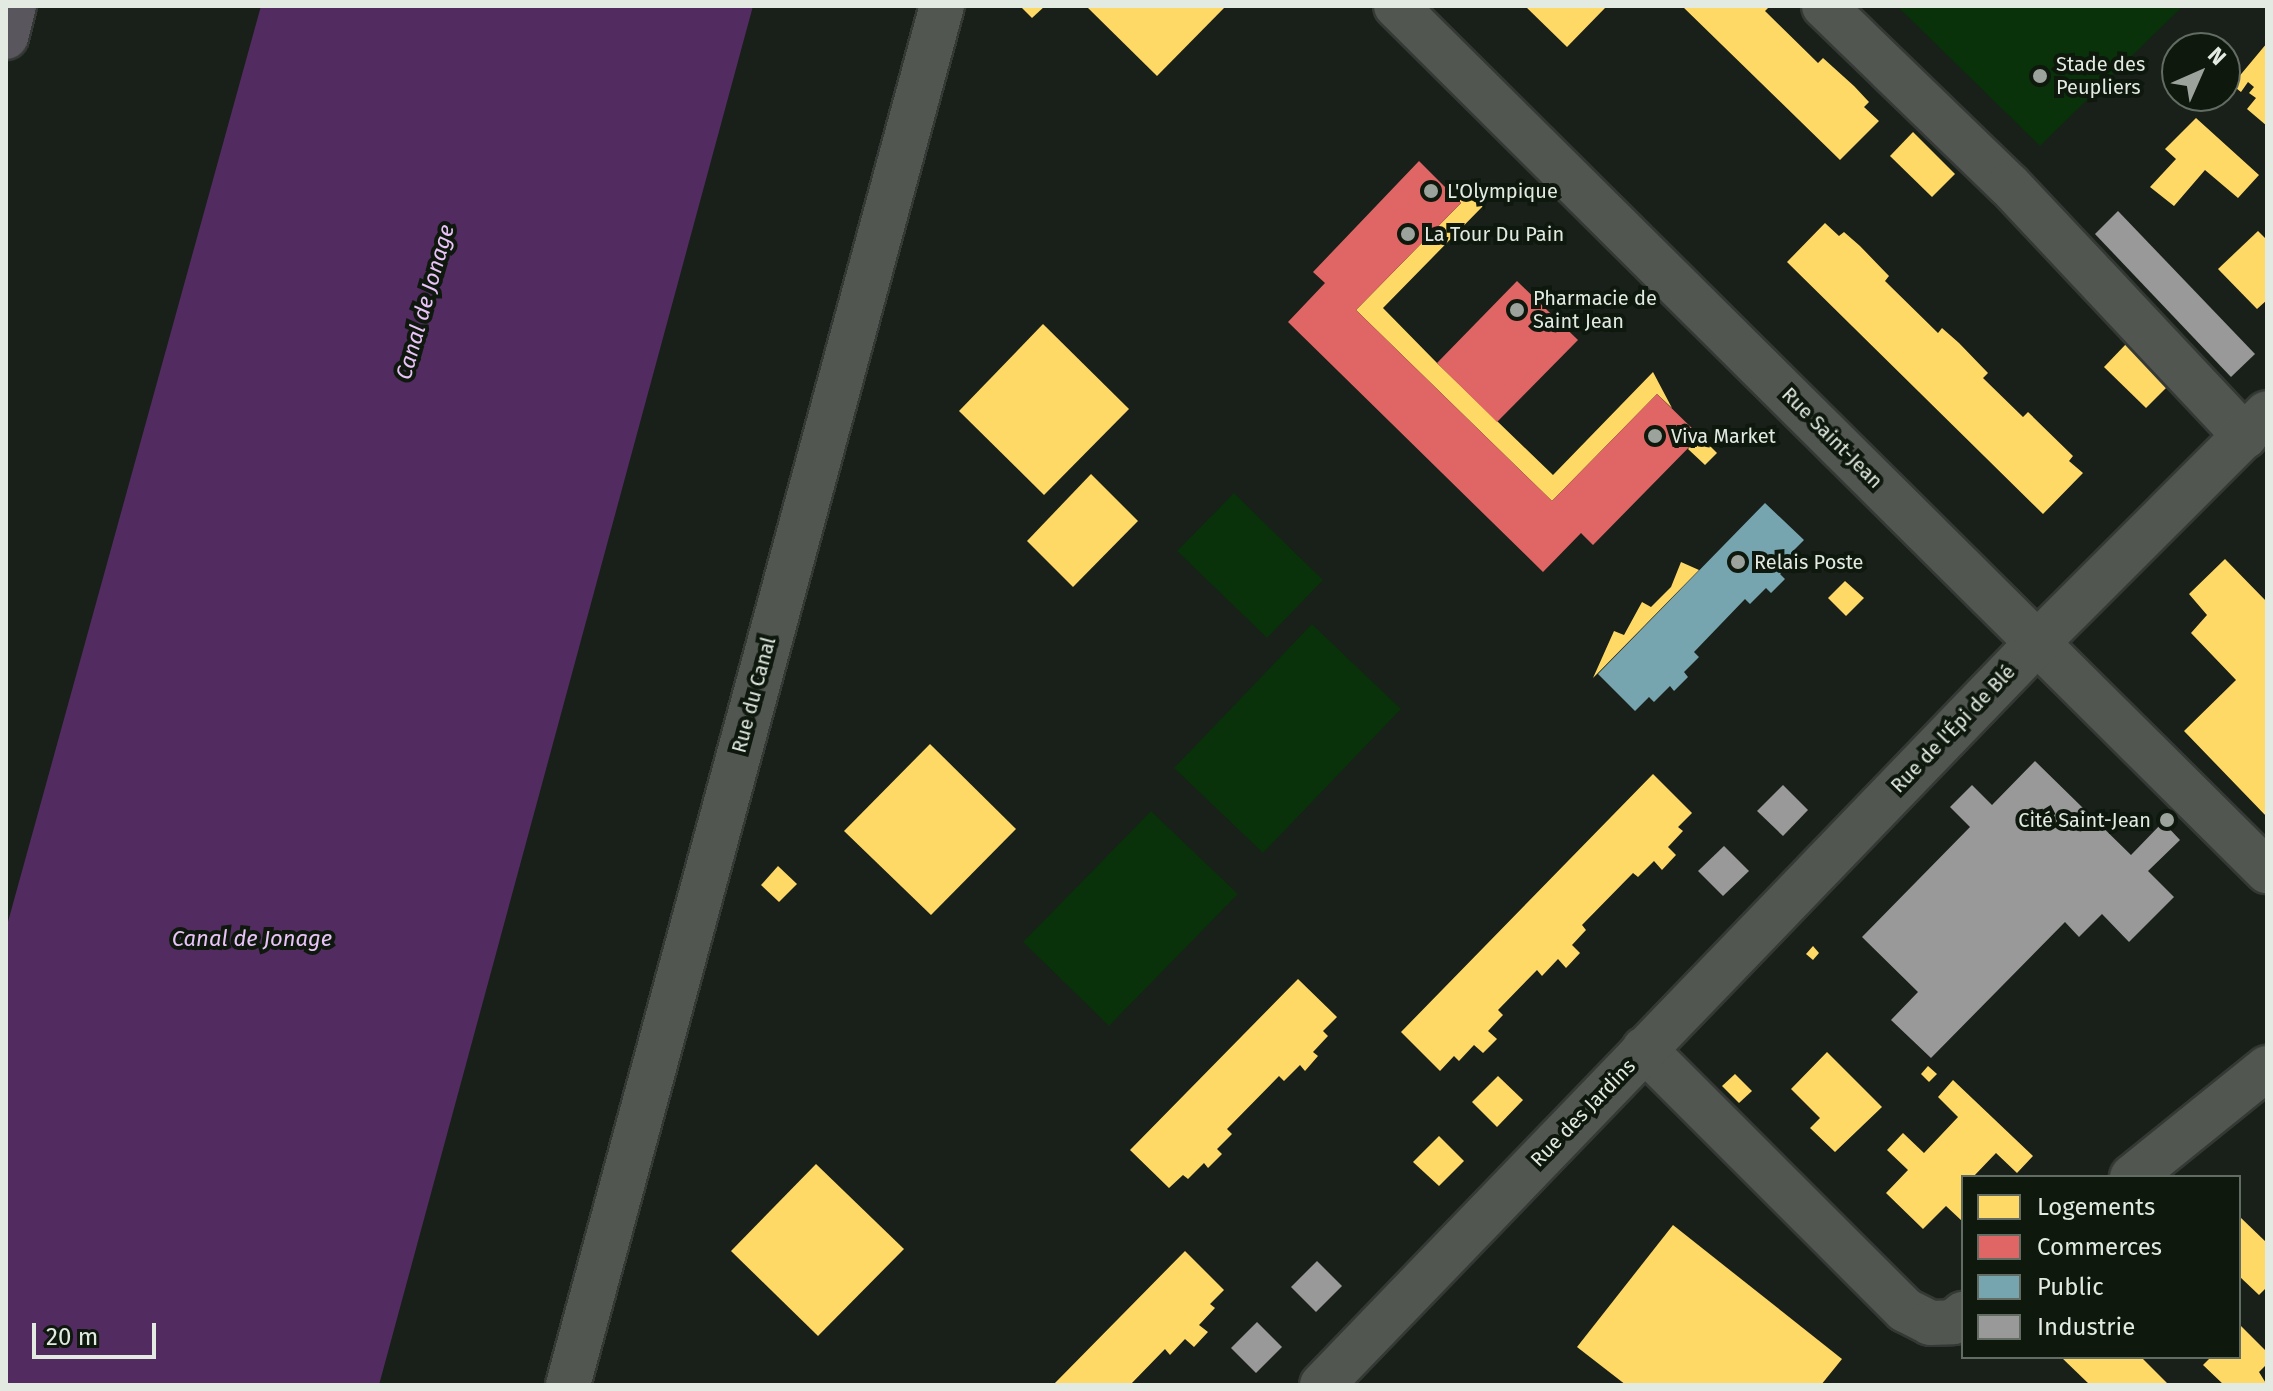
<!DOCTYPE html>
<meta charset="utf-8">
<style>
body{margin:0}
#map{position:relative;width:2273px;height:1391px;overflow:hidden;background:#191f19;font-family:"Fira Sans",sans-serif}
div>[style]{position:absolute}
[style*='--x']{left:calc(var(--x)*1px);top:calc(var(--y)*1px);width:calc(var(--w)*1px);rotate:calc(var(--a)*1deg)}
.green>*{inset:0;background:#09310a}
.water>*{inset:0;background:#522c61}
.homes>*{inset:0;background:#ffd966}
.shops>*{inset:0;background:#e06666}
.public>*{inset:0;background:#76a5af}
.industry>*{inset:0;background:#999}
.roads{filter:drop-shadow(2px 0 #353935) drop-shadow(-2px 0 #353935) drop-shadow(0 2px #353935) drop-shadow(0 -2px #353935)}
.minor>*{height:44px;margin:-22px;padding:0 22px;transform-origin:22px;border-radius:22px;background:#515651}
.highway>*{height:44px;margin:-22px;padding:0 22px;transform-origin:22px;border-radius:22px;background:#5a565e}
.dots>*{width:22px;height:22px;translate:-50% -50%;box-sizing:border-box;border:4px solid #0e180d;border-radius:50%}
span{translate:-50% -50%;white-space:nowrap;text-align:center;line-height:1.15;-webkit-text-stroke:8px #0e180d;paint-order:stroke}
.poi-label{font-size:20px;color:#e3eae2}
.left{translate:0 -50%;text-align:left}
.right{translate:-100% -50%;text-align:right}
.street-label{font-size:20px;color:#e3eae2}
.water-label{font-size:22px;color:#eac4f9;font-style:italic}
.frame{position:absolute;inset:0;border:8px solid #e3eae2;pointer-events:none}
.legend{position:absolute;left:1961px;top:1175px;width:280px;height:184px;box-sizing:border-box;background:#0e180d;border:2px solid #636c62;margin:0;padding:10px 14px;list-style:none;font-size:24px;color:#e3eae2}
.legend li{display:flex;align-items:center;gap:16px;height:40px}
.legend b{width:40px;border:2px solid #636c62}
.north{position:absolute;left:2161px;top:32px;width:80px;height:80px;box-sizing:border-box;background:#0e180d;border:2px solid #636c62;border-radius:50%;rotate:45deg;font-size:22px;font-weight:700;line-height:32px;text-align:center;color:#e3eae2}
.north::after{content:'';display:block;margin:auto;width:28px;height:36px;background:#9ca39c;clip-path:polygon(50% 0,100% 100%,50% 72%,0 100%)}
.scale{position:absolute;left:32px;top:1323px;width:124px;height:36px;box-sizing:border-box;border:4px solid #e3eae2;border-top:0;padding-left:10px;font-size:24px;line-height:28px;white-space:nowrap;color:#e3eae2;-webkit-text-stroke:6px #0e180d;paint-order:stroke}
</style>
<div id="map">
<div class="green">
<div style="clip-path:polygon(1897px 6px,2183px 6px,2040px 146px)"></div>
<div style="clip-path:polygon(1234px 493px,1323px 580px,1267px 638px,1177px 551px)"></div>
<div style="clip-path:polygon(1312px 624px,1401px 709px,1263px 853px,1174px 768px)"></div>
<div style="clip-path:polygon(1151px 811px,1238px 894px,1109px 1026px,1023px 942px)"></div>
</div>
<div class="water">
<div style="clip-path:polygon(261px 6px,753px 6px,379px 1385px,6px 1385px,6px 929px)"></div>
</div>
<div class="homes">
<div style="clip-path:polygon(1020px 6px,1045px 6px,1032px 18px)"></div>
<div style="clip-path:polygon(1086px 6px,1226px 6px,1157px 76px)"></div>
<div style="clip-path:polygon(1525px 6px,1605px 6px,1606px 7px,1567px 47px)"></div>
<div style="clip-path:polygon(1682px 6px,1770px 6px,1765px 11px,1818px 63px,1823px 58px,1854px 86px,1869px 102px,1864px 107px,1879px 121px,1840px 160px)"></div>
<div style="clip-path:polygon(2267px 43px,2267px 126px,2247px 109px,2256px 98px,2249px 93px,2254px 87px,2248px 82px,2241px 92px,2232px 85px)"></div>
<div style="clip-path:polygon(2196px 118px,2259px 175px,2238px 198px,2205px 170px,2174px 206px,2150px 187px,2176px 159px,2165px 149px)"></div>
<div style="clip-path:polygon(1913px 132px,1955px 174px,1932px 197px,1890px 156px)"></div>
<div style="clip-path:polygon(1447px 188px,1483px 206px,1383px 308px,1437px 363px,1553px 475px,1653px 372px,1672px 408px,1657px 394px,1552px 501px,1356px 310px,1461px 203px)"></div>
<div style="clip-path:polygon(1825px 223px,1839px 236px,1844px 232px,1860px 246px,1889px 276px,1885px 281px,1938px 333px,1942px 328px,1959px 343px,1988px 373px,1983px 378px,2023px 417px,2028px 412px,2073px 456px,2069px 461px,2083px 473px,2043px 514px,1787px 262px)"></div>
<div style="clip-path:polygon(2258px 231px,2267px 240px,2267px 300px,2257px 309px,2218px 269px)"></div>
<div style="clip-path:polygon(1043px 324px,1129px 409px,1044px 495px,959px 411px)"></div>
<div style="clip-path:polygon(2127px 343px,2170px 384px,2146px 408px,2104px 367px)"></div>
<div style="clip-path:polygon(1700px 436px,1717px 453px,1705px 465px,1688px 449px)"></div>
<div style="clip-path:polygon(1091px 474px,1138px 521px,1073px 587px,1027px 541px)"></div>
<div style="clip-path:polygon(2225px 559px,2267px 602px,2267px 817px,2184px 731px,2236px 680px,2191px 633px,2207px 615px,2189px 594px)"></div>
<div style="clip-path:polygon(1681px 562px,1699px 570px,1593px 678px,1614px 631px,1624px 635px,1642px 602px,1651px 607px,1671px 587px)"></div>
<div style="clip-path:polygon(1845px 581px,1864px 598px,1846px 616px,1828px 598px)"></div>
<div style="clip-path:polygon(930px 744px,1016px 829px,931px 915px,844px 831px)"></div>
<div style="clip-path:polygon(1653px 774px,1692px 813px,1678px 827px,1683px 831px,1668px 847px,1676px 855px,1662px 870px,1654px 861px,1638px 877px,1633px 873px,1582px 925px,1586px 930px,1572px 945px,1580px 953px,1566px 968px,1558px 959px,1542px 976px,1537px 970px,1498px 1010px,1503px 1015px,1488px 1031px,1497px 1039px,1483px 1053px,1474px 1045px,1459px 1061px,1454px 1056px,1440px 1071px,1401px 1032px)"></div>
<div style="clip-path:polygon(778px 866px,797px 884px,779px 902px,761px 885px)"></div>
<div style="clip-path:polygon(1813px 946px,1819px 953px,1813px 960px,1806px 954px)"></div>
<div style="clip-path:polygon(1298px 979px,1337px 1017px,1323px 1031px,1328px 1036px,1313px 1052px,1318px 1056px,1305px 1071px,1300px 1065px,1284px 1081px,1279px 1076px,1227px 1129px,1232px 1134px,1217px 1149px,1222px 1154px,1208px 1168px,1204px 1163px,1188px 1179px,1183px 1175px,1169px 1188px,1130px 1150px)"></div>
<div style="clip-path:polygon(1827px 1052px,1882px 1107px,1835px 1152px,1810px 1128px,1820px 1118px,1791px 1089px)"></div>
<div style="clip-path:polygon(1928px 1066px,1937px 1074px,1929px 1082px,1921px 1074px)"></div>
<div style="clip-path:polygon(1735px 1074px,1752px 1091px,1739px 1103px,1722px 1086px)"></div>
<div style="clip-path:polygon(1498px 1076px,1523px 1100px,1497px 1127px,1472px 1102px)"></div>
<div style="clip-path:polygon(1953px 1080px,2033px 1156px,2017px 1173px,1996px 1153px,1973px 1177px,1963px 1177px,1963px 1222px,1946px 1206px,1923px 1229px,1886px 1193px,1908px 1170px,1887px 1150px,1903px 1133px,1924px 1153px,1958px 1117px,1938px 1097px)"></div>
<div style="clip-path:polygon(1439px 1136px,1464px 1161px,1439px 1186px,1413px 1162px)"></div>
<div style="clip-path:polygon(816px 1164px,904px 1249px,818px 1336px,731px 1251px)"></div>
<div style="clip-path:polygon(2239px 1216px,2267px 1243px,2267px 1287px,2259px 1295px,2239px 1276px)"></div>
<div style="clip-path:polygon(1673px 1225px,1842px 1359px,1821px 1385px,1626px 1385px,1577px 1347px)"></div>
<div style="clip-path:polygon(1185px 1251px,1224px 1290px,1210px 1304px,1215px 1308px,1199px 1325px,1208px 1332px,1194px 1347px,1185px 1339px,1170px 1355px,1165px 1349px,1130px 1385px,1053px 1385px)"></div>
<div style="clip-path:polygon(2239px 1324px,2267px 1352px,2267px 1364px,2259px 1372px,2267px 1385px,2224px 1385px,2203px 1365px,2211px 1357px,2239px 1357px)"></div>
<div style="clip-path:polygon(2061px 1357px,2141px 1357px,2169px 1385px,2090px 1385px)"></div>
</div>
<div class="shops">
<div style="clip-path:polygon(1419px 161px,1461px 203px,1356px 310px,1552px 501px,1657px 394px,1700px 436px,1593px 545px,1581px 533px,1543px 572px,1288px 322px,1325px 283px,1313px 272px)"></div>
<div style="clip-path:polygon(1517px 281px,1578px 340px,1497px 422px,1437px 363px)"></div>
</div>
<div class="public">
<div style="clip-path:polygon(1765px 503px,1804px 540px,1791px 553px,1796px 559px,1780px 574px,1785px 579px,1771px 593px,1766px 588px,1750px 604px,1745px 599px,1694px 652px,1699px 657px,1684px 672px,1688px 677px,1674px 691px,1670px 686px,1654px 702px,1649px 697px,1635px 711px,1598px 674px)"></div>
</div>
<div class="industry">
<div style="clip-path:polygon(2118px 211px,2255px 354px,2231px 377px,2095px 234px)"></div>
<div style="clip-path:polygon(2035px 761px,2131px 855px,2163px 822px,2180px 840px,2148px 871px,2174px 897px,2129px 942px,2102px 914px,2079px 937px,2065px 922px,1931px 1058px,1891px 1020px,1918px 992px,1862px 937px,1970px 827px,1950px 807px,1972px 785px,1992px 805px)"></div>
<div style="clip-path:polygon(1783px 785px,1808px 810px,1783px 836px,1757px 811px)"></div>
<div style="clip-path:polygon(1724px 846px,1749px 871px,1723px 896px,1698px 871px)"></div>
<div style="clip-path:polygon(1317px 1261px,1342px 1286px,1316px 1312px,1291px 1287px)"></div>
<div style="clip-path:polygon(1257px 1322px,1282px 1347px,1256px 1373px,1231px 1348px)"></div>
</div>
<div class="roads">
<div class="minor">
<div style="--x:1396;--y:6;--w:1228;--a:44.8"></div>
<div style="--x:1824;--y:6;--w:257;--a:44.1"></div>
<div style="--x:2009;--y:185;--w:345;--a:46.8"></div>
<div style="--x:1644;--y:1049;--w:369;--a:45"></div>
<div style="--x:1905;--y:1310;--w:28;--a:27"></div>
<div style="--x:1930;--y:1323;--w:23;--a:-2"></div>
<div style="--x:1953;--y:1322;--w:13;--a:-39"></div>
<div style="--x:2132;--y:1177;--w:174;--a:-38.9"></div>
<div style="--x:568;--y:1385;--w:1429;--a:-74.83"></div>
<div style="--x:1322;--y:1385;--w:1030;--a:-46.06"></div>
<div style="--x:2037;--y:643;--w:325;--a:-45"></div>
</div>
<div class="highway">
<div style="--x:6;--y:37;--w:32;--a:-76"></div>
</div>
</div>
<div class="dots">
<div style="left:2040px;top:76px;background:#9ca39c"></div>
<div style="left:1431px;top:191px;background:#9ca39c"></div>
<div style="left:1408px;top:234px;background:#9ca39c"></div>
<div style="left:1517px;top:310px;background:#9ca39c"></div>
<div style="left:1655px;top:436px;background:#9ca39c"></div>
<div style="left:1738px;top:562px;background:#9ca39c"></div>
<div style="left:2167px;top:820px;background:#9ca39c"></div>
</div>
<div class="poi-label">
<span class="left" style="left:2056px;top:76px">Stade des<br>Peupliers</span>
<span class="left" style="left:1447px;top:191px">L'Olympique</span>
<span class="left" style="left:1424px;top:234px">La Tour Du Pain</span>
<span class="left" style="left:1533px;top:310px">Pharmacie de<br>Saint Jean</span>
<span class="left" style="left:1671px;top:436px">Viva Market</span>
<span class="left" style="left:1754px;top:562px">Relais Poste</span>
<span class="right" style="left:2151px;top:820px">Cité Saint-Jean</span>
</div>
<div class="street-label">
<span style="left:1832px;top:438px;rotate:45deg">Rue Saint-Jean</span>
<span style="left:754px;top:695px;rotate:-75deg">Rue du Canal</span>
<span style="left:1953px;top:729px;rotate:-46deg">Rue de l'Épi de Blé</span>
<span style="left:1583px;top:1113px;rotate:-46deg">Rue des Jardins</span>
</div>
<div class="water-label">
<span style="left:425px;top:302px;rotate:-74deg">Canal de Jonage</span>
<span style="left:252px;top:939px">Canal de Jonage</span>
</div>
<div class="frame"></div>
<ul class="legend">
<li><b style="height:22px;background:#ffd966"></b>Logements</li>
<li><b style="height:22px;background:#e06666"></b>Commerces</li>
<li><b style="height:22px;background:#76a5af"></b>Public</li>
<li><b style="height:22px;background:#999"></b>Industrie</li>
</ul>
<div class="north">N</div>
<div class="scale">20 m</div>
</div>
